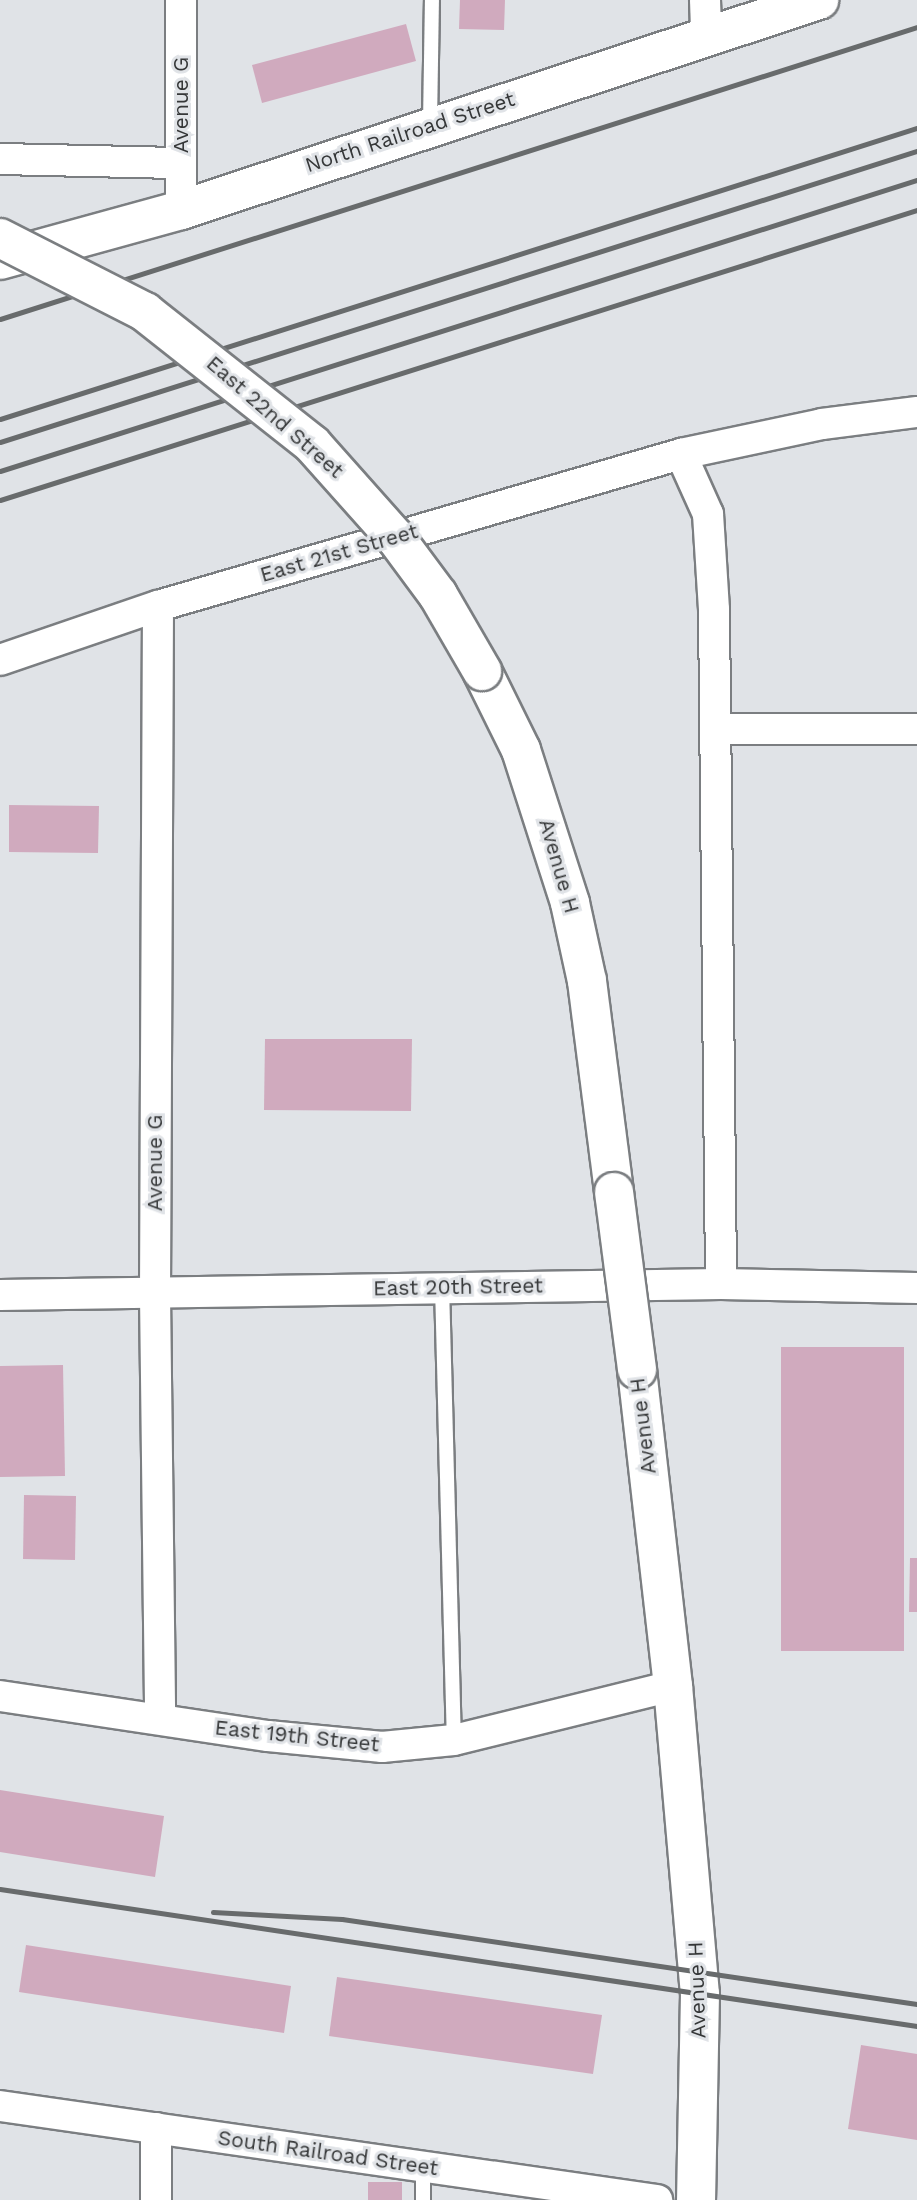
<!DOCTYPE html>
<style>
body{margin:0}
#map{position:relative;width:917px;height:2200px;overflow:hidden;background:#e0e3e7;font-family:"Work Sans",sans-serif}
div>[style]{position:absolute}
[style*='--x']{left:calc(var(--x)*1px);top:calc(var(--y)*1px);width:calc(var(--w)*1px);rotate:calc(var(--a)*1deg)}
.building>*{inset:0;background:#d0aabe}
.roads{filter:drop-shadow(2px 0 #7b7e81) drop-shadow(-2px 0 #7b7e81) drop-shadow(0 2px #7b7e81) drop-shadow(0 -2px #7b7e81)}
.lane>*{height:14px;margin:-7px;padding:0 7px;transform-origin:7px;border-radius:7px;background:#fff}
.street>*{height:30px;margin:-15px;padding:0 15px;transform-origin:15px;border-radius:15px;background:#fff}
.secondary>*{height:38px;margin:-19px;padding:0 19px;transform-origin:19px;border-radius:19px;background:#fff}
.rail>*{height:5px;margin:-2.5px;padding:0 2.5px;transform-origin:2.5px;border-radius:2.5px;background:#686b6c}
.bridges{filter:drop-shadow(2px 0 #7b7e81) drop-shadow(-2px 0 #7b7e81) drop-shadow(0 2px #7b7e81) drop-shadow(0 -2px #7b7e81)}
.secondary-bridge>*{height:38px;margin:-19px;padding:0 19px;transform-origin:19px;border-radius:19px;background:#fff}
span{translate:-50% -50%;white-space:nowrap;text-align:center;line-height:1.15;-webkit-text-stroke:6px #e0e3e7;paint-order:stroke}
.street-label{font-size:21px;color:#353738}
</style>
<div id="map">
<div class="building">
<div style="clip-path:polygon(460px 0,505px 0,504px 30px,459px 29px)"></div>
<div style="clip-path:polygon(406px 24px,416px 61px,262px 103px,252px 65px)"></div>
<div style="clip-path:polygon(9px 805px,99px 806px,98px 853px,9px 852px)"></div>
<div style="clip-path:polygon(265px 1039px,412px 1039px,411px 1111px,264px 1110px)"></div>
<div style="clip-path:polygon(781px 1347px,904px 1347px,904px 1651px,781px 1651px)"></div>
<div style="clip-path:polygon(63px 1365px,65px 1476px,0 1477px,0 1366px)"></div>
<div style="clip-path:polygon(24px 1495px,76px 1496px,75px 1560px,23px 1559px)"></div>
<div style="clip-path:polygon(910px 1558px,917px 1558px,917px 1612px,909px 1612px)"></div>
<div style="clip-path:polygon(0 1790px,164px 1816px,155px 1877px,0 1852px)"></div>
<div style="clip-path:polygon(26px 1945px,291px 1986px,284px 2033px,19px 1992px)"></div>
<div style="clip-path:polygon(337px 1977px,602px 2015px,593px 2074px,329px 2036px)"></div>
<div style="clip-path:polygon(861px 2045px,917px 2054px,917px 2140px,848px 2129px)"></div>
<div style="clip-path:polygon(368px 2182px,402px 2182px,402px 2200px,368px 2200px)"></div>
</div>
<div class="roads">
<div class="lane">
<div style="--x:430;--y:124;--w:124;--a:-89.1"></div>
<div style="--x:442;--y:1286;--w:454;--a:88.5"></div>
<div style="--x:423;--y:2200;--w:33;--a:-90"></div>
</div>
<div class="street">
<div style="--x:705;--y:0;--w:36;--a:88"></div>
<div style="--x:0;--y:159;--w:181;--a:1.3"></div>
<div style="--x:181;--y:210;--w:210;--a:-90"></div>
<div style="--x:681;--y:454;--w:66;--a:65.8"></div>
<div style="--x:708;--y:514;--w:96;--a:86.4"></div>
<div style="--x:714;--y:610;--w:674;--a:89.4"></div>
<div style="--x:158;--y:606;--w:689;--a:90.25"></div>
<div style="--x:155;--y:1295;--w:424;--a:89.3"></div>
<div style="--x:0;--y:660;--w:167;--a:-18.9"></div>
<div style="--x:158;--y:606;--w:545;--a:-16.21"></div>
<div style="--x:681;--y:454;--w:144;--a:-12"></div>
<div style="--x:822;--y:424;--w:96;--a:-7.2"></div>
<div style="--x:715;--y:729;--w:202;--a:0"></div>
<div style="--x:0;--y:1295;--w:721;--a:-0.87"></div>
<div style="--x:721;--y:1284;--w:196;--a:1.2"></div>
<div style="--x:0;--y:1696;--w:271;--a:8.5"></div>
<div style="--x:268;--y:1736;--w:115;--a:5.5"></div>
<div style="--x:382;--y:1747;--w:72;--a:-5.6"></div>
<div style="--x:454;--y:1740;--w:226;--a:-13.9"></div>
<div style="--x:0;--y:2106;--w:664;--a:8.14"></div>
<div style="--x:156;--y:2200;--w:72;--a:-90"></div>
</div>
<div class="secondary">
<div style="--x:0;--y:260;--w:188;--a:-15.4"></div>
<div style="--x:181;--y:210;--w:672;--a:-18.22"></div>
<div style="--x:482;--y:671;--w:88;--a:63.7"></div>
<div style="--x:521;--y:750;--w:161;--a:72.2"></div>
<div style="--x:570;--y:903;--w:80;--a:77.7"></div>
<div style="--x:587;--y:981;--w:213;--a:82.7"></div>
<div style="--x:637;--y:1370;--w:318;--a:83.5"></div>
<div style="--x:673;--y:1686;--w:309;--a:85"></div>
<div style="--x:700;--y:1994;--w:206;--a:91.1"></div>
</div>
</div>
<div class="rail">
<div style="--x:0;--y:319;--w:962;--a:-17.66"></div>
<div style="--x:0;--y:419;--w:962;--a:-17.61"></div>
<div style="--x:0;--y:442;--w:962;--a:-17.61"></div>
<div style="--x:0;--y:471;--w:962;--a:-17.61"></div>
<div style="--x:0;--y:500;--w:962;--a:-17.55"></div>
<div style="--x:0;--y:1889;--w:927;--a:8.5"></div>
<div style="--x:213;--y:1912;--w:129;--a:3.1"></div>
<div style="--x:342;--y:1919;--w:581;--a:8.41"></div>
</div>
<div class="bridges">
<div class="secondary-bridge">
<div style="--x:0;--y:238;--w:163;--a:27"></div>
<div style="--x:145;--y:312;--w:213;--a:38.3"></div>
<div style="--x:312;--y:444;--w:125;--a:48.3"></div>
<div style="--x:395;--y:537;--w:72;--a:53.4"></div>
<div style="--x:438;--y:595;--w:88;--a:59.9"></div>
<div style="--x:614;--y:1192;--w:179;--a:82.6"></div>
</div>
</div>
<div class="street-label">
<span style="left:181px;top:105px;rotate:-90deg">Avenue G</span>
<span style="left:410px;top:132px;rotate:-18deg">North Railroad Street</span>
<span style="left:275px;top:417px;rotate:41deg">East 22nd Street</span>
<span style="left:339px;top:553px;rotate:-16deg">East 21st Street</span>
<span style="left:559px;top:866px;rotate:74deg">Avenue H</span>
<span style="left:155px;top:1163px;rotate:-90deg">Avenue G</span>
<span style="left:458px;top:1287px;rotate:-1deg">East 20th Street</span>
<span style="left:643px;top:1426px;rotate:-97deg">Avenue H</span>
<span style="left:297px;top:1736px;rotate:6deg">East 19th Street</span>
<span style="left:697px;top:1990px;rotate:-92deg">Avenue H</span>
<span style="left:328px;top:2153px;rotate:8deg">South Railroad Street</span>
</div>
</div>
